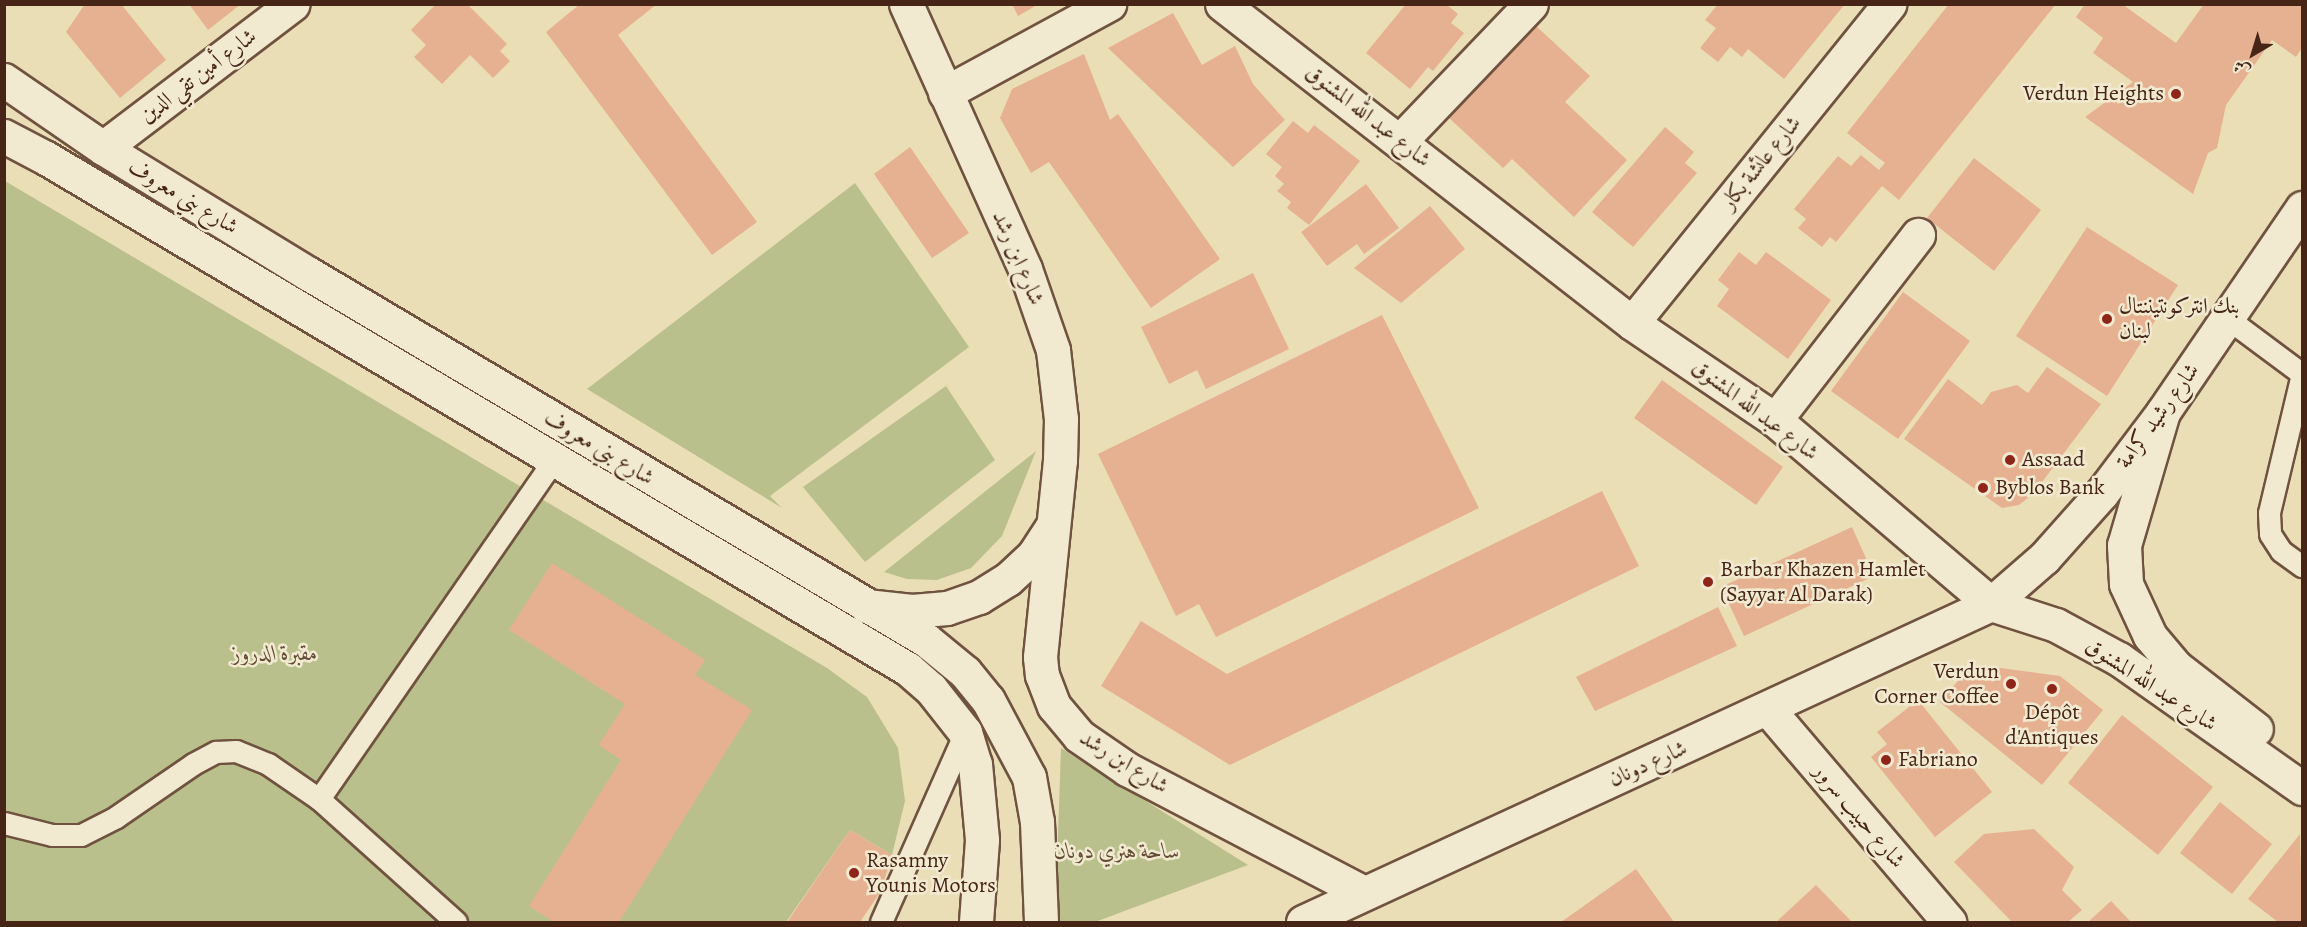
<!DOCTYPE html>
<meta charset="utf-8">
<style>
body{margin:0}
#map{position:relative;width:2307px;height:927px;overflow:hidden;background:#eadeb7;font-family:Alegreya,Amiri,serif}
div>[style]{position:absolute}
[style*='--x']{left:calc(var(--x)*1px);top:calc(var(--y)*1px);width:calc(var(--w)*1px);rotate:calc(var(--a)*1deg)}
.green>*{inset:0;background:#bac08c}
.building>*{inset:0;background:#e6b191}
.roads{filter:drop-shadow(2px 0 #6f533f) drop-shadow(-2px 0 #6f533f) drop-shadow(0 2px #6f533f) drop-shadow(0 -2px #6f533f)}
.service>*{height:21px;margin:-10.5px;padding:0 10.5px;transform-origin:10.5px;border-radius:10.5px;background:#f1ead0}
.minor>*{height:33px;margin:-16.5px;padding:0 16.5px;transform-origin:16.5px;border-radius:16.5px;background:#f1ead0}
.tertiary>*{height:33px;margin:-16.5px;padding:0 16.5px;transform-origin:16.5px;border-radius:16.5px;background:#f1ead0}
.secondary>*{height:33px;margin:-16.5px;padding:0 16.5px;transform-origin:16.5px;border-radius:16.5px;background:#f1ead0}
.dots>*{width:16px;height:16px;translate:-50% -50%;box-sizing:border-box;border:3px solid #f1ead0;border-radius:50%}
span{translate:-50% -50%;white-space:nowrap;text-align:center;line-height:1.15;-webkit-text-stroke:5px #f1ead0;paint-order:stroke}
.street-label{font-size:22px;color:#462517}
.poi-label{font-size:22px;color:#462517}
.right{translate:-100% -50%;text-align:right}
.left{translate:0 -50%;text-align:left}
.park-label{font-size:22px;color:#634c34;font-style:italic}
.frame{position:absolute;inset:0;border:6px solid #462517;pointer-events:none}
.north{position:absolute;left:2223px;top:24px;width:60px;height:60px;-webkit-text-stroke:4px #f1ead0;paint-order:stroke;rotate:218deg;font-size:16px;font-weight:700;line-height:24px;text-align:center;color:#462517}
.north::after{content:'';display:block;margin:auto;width:21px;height:27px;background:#462517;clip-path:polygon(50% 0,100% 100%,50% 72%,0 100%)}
</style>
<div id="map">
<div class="green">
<div style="clip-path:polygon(5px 181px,827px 668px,867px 697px,898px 748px,905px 801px,892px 855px,850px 830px,786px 922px,5px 922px)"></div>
<div style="clip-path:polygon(855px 183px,969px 347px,770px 496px,782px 508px,587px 389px)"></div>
<div style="clip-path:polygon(946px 386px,995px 460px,865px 562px,803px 487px)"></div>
<div style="clip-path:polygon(1036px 451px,1002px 536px,971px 568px,937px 580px,907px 579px,884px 572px)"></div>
<div style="clip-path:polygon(1061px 748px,1248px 865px,1095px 922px,1055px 922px)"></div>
</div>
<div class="building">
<div style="clip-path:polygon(85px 4px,121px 4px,166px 60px,120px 98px,66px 32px)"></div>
<div style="clip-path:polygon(189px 4px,241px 4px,208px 30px)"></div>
<div style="clip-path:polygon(436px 4px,467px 4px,507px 44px,500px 51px,510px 61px,493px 78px,470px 55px,442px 84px,414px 57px,426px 45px,411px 30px)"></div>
<div style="clip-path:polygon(580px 4px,657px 4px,618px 35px,757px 222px,712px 255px,546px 32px)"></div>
<div style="clip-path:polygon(1012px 4px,1039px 4px,1018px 16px)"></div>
<div style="clip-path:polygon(1406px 4px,1446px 4px,1458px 14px,1451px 23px,1464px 33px,1433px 71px,1428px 67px,1410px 89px,1366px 53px)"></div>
<div style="clip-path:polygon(1718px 4px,1845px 4px,1784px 79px,1748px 49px,1742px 57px,1730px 47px,1718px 62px,1700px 48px,1716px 28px,1705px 20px)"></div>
<div style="clip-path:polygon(1949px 4px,2056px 4px,1899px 200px,1882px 186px,1836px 242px,1830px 237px,1822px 247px,1798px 228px,1806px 219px,1794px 209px,1838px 156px,1851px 166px,1861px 155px,1879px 170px,1885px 163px,1847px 133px)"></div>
<div style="clip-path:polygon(2085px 4px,2122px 4px,2176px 43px,2204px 4px,2302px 4px,2302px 48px,2296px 57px,2272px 40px,2226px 105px,2217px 148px,2208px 153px,2193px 194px,2085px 117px,2133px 82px,2093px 53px,2103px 38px,2076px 17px)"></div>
<div style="clip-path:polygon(1173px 13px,1202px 65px,1235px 46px,1253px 84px,1285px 120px,1233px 167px,1108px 48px)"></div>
<div style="clip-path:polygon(1535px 25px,1590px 76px,1565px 102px,1627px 160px,1574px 217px,1512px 159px,1503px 168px,1448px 117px)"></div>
<div style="clip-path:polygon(1084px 54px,1110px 120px,1118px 114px,1220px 259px,1151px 308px,1049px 162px,1031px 173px,1000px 118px,1012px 89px)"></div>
<div style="clip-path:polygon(1293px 121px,1308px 133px,1314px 125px,1360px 161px,1309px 225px,1287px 208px,1291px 202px,1277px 191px,1284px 184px,1275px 176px,1282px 167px,1266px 154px)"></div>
<div style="clip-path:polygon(1665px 127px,1694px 152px,1685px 163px,1697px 173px,1633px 247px,1592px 212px)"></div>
<div style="clip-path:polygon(910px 147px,969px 233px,932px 258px,874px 174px)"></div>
<div style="clip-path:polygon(1974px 158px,2041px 210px,1994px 271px,1927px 218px)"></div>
<div style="clip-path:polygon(1366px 184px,1399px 228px,1364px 254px,1357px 244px,1327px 266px,1301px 232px)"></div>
<div style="clip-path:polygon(1430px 206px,1465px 249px,1401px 303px,1354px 268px)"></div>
<div style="clip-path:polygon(2087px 227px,2178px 285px,2107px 396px,2016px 336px)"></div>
<div style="clip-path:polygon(1739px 252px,1756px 265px,1766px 252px,1831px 300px,1788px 359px,1717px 306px,1729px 289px,1718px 280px)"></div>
<div style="clip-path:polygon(1253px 273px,1289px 349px,1206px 389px,1197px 370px,1169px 384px,1141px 327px)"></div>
<div style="clip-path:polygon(1903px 292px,1970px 341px,1898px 439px,1831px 391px)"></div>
<div style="clip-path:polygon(1382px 315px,1479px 508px,1216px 637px,1199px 604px,1176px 616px,1098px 454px)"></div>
<div style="clip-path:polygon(2047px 367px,2101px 404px,2033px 494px,2019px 505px,2002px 508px,1904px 439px,1948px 379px,1982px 405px,1991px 392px,2017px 385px,2028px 393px)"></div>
<div style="clip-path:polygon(1662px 380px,1783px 467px,1756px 505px,1634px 418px)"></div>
<div style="clip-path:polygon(1602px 491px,1639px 566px,1230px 765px,1101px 686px,1141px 621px,1227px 674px)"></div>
<div style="clip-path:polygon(1852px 527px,1874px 576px,1744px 636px,1721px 587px)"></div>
<div style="clip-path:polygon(552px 563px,705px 660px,695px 675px,752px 710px,619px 922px,554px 922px,529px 906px,621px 760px,599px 745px,625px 704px,509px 630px)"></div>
<div style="clip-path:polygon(1718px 607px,1737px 646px,1595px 711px,1576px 677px)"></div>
<div style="clip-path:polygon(1978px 665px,2060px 676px,2103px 710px,2042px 785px,1940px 702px,1962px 676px)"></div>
<div style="clip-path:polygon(1918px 700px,1992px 792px,1935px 837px,1871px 757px,1887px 744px,1877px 732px)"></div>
<div style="clip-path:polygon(2122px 715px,2213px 787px,2158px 855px,2068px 783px)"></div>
<div style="clip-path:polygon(2220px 802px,2272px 844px,2232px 894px,2180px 853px)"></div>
<div style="clip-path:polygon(2034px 829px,2074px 867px,2062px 890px,2082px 910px,2068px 922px,2012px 922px,1954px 862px,1984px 834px)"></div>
<div style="clip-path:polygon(850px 830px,892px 855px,881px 891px,860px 922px,787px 922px)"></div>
<div style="clip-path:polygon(2300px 834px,2302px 922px,2278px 922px,2248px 899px)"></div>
<div style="clip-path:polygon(1636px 869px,1674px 922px,1561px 922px)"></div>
<div style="clip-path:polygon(1816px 885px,1852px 922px,1776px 922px)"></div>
<div style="clip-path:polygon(2111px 901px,2131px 922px,2088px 922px)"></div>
</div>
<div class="roads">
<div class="service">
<div style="--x:2227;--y:318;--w:94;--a:36.7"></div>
<div style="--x:2302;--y:374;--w:143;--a:103.4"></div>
<div style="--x:2269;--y:513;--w:21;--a:87"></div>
<div style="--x:2270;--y:534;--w:20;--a:57"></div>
<div style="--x:2281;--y:551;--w:26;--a:36"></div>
<div style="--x:319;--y:799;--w:412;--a:-55.3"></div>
<div style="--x:4;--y:823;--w:49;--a:14"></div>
<div style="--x:52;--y:835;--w:29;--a:0"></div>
<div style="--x:81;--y:835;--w:39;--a:-27"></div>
<div style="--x:116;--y:817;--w:93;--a:-34.5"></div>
<div style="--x:193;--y:764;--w:26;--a:-28"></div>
<div style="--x:216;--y:752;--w:20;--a:-3"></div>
<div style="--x:236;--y:751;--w:35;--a:22"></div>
<div style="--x:268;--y:764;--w:62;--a:34.5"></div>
<div style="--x:319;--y:799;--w:184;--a:41.9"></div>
<div style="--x:881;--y:922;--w:208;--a:-66.1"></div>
</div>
<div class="minor">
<div style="--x:906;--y:4;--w:290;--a:65.8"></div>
<div style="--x:1025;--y:269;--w:86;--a:70.9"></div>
<div style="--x:1053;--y:350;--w:69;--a:83.4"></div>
<div style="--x:1061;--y:419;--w:41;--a:91.4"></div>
<div style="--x:1060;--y:460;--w:198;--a:95.8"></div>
<div style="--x:1040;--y:657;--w:18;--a:84"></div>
<div style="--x:1042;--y:675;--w:33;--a:69"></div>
<div style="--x:1054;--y:706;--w:39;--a:50"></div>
<div style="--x:1079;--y:736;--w:58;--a:34.5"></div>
<div style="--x:1127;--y:769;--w:267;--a:27.6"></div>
<div style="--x:1222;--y:4;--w:519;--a:37.88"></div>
<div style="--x:1632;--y:323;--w:173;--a:34.1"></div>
<div style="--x:1775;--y:420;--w:284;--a:40.4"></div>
<div style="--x:1991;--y:604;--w:68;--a:17.9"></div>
<div style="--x:2056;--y:625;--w:72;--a:28.4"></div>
<div style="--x:2119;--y:659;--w:224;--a:35.2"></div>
<div style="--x:945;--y:93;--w:187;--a:-28.5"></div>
<div style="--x:1401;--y:140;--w:188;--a:-46.3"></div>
<div style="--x:103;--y:148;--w:238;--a:-37.2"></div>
<div style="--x:1632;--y:323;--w:410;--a:-51.1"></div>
<div style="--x:2163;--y:412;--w:139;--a:106.3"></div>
<div style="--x:2124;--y:545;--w:39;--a:87"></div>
<div style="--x:2126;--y:584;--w:57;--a:65.2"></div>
<div style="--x:2150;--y:636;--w:40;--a:50"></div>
<div style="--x:2176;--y:667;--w:101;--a:37.8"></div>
<div style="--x:1775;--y:420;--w:234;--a:-52.3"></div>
<div style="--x:866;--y:606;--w:46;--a:6.2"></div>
<div style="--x:912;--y:611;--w:35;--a:-5"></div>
<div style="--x:947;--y:608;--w:34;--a:-19"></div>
<div style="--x:979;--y:597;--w:34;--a:-32"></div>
<div style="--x:1008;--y:579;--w:34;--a:-43"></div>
<div style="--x:1033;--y:556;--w:35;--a:-57"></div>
<div style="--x:1768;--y:709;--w:280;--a:49.6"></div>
</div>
<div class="tertiary">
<div style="--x:1303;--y:922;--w:758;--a:-24.81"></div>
<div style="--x:1991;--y:604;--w:70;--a:-41"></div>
<div style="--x:2044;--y:558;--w:87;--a:-48.3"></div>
<div style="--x:2102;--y:493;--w:101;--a:-53"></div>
<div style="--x:2163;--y:412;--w:247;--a:-55.7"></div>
</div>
<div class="secondary">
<div style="--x:4;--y:80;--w:120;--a:34.5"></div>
<div style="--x:103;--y:148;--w:241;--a:31.5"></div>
<div style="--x:309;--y:274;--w:717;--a:30.68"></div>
<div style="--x:926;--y:640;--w:50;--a:39.4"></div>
<div style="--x:965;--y:672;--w:36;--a:51"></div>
<div style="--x:988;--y:700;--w:87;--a:62"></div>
<div style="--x:1029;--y:777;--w:46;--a:79.9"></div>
<div style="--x:1037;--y:822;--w:100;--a:87.7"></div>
<div style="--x:4;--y:136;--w:47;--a:27.6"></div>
<div style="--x:46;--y:158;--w:1002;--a:30.66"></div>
<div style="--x:908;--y:669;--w:30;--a:41"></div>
<div style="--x:931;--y:689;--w:55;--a:51.7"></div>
<div style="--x:965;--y:732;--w:34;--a:73"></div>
<div style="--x:975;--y:764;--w:76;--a:84.7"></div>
<div style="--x:982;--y:840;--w:82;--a:94.2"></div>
</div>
</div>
<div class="dots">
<div style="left:2176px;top:94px;background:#8f2418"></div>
<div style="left:2107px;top:319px;background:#8f2418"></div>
<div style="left:2010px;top:460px;background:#8f2418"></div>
<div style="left:1983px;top:488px;background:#8f2418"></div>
<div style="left:1708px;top:582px;background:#8f2418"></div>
<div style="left:2011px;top:684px;background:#8f2418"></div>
<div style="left:2052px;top:689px;background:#8f2418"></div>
<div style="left:1886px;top:760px;background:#8f2418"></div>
<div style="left:854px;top:873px;background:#8f2418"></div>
</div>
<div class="street-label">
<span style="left:198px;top:76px;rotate:-37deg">شارع أمين تقي الدين</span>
<span style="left:1368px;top:116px;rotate:38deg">شارع عبد الله المشنوق</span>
<span style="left:1761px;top:163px;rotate:-51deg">شارع عائشة بكار</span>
<span style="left:183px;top:197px;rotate:31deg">شارع بني معروف</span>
<span style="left:1018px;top:258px;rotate:67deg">شارع ابن رشد</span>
<span style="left:1755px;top:410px;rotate:37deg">شارع عبد الله المشنوق</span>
<span style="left:2158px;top:416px;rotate:-54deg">شارع رشيد كرامة</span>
<span style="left:599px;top:448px;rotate:31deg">شارع بني معروف</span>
<span style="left:2151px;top:685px;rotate:33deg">شارع عبد الله المشنوق</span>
<span style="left:1124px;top:762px;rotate:32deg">شارع ابن رشد</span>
<span style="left:1648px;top:764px;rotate:-24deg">شارع دونان</span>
<span style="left:1859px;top:816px;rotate:50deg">شارع حبيب سرور</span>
</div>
<div class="poi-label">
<span class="right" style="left:2164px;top:94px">Verdun Heights</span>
<span class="left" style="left:2119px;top:319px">بنك انتركونتيننتال<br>لبنان</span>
<span class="left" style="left:2022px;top:460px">Assaad</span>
<span class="left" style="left:1995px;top:488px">Byblos Bank</span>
<span class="left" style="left:1720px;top:582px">Barbar Khazen Hamlet<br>(Sayyar Al Darak)</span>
<span class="right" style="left:1999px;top:684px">Verdun<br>Corner Coffee</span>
<span style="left:2052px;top:725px">Dépôt<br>d'Antiques</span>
<span class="left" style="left:1898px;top:760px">Fabriano</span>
<span class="left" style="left:866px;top:873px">Rasamny<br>Younis Motors</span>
</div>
<div class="park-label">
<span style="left:275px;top:654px">مقبرة الدروز</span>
<span style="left:1117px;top:852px">ساحة هنري دونان</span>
</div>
<div class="frame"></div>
<div class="north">ش</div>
</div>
